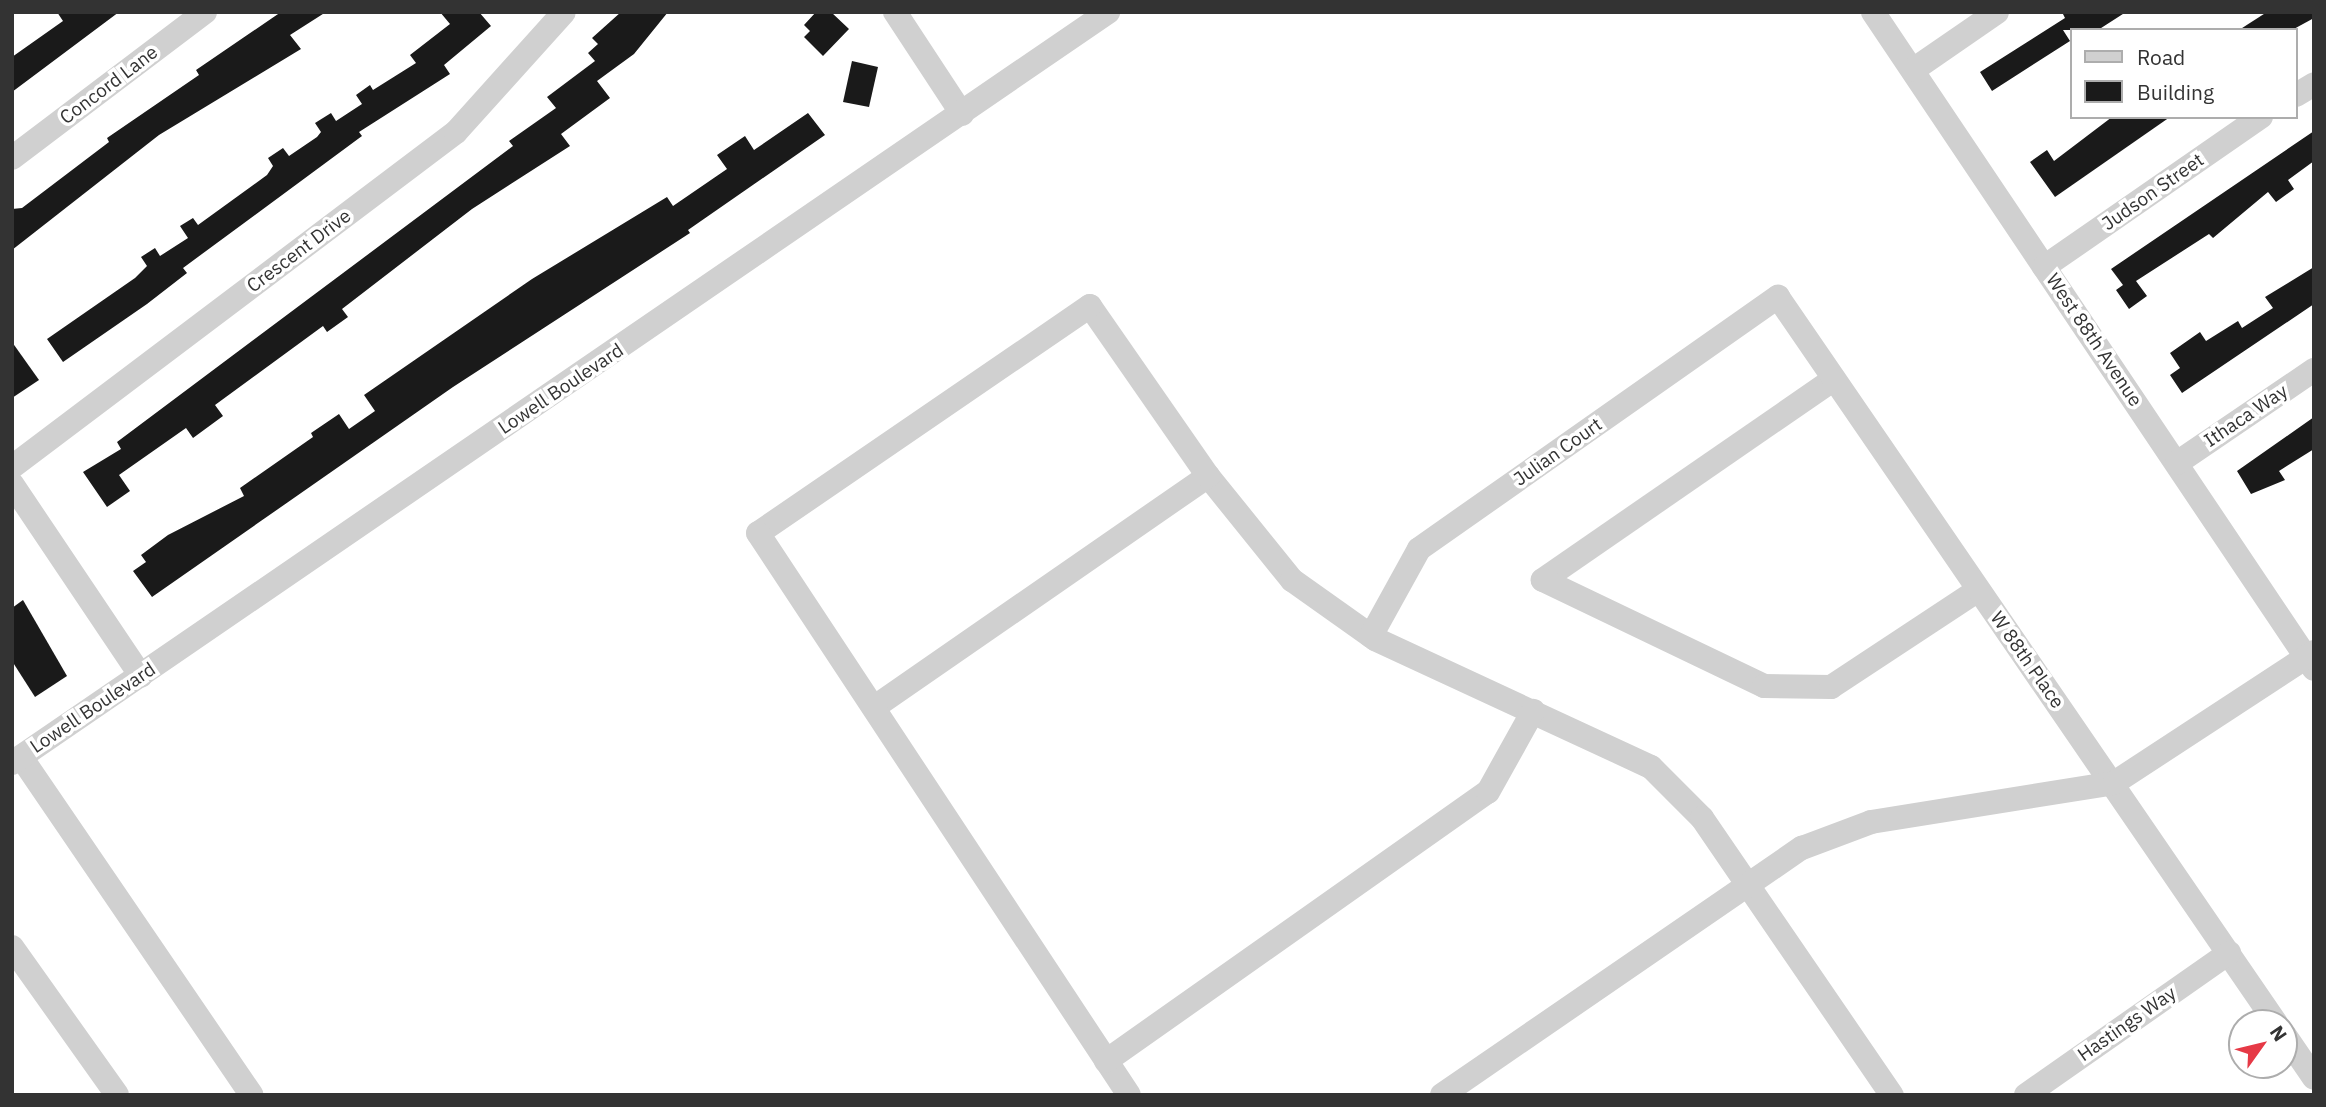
<!DOCTYPE html>
<style>
body{margin:0}
#map{position:relative;width:2326px;height:1107px;overflow:hidden;background:#fff;font-family:"IBM Plex Sans",sans-serif}
div>[style]{position:absolute}
[style*='--x']{left:calc(var(--x)*1px);top:calc(var(--y)*1px);width:calc(var(--w)*1px);rotate:calc(var(--a)*1deg)}
.building>*{inset:0;background:#1a1a1a}
.minor>*{height:24px;margin:-12px;padding:0 12px;transform-origin:12px;border-radius:12px;background:#d0d0d0}
span{translate:-50% -50%;white-space:nowrap;text-align:center;line-height:1.15;-webkit-text-stroke:7px #fff;paint-order:stroke}
.street-label{font-size:19px;color:#333}
.frame{position:absolute;inset:0;border:14px solid #333;pointer-events:none}
.legend{position:absolute;left:2070px;top:28px;width:228px;height:91px;box-sizing:border-box;background:#fff;border:2px solid #adadad;margin:0;padding:9px 12px;list-style:none;font-size:21px;color:#333}
.legend li{display:flex;align-items:center;gap:14px;height:35px}
.legend b{width:35px;border:2px solid #adadad}
.north{position:absolute;left:2228px;top:1009px;width:70px;height:70px;box-sizing:border-box;background:#fff;border:2px solid #adadad;border-radius:50%;rotate:56deg;font-size:19px;font-weight:700;line-height:28px;text-align:center;color:#333}
.north::after{content:'';display:block;margin:auto;width:24px;height:32px;background:#e63946;clip-path:polygon(50% 0,100% 100%,50% 72%,0 100%)}
</style>
<div id="map">
<div class="building">
<div style="clip-path:polygon(57px 12px,119px 12px,12px 92px,12px 57px,63px 21px)"></div>
<div style="clip-path:polygon(281px 12px,326px 12px,290px 35px,301px 49px,159px 135px,12px 250px,12px 209px,22px 208px,109px 142px,107px 138px,199px 75px,196px 70px)"></div>
<div style="clip-path:polygon(440px 12px,479px 12px,491px 26px,444px 65px,450px 74px,359px 132px,362px 136px,183px 268px,187px 273px,147px 304px,63px 362px,47px 339px,135px 278px,147px 266px,141px 257px,155px 248px,160px 256px,188px 238px,180px 226px,193px 218px,198px 225px,267px 175px,273px 166px,268px 158px,283px 148px,289px 156px,317px 137px,321px 132px,315px 123px,331px 113px,336px 121px,362px 104px,356px 95px,370px 85px,373px 90px,416px 63px,410px 55px,450px 24px)"></div>
<div style="clip-path:polygon(621px 12px,668px 12px,634px 54px,597px 81px,610px 98px,561px 134px,570px 146px,472px 209px,342px 309px,348px 317px,327px 332px,323px 326px,215px 405px,223px 416px,193px 438px,186px 428px,119px 475px,130px 491px,107px 507px,83px 472px,121px 449px,117px 442px,513px 146px,509px 141px,556px 108px,547px 97px,595px 61px,588px 53px,598px 44px,592px 38px)"></div>
<div style="clip-path:polygon(816px 12px,831px 12px,849px 29px,823px 56px,804px 37px,810px 31px,804px 25px)"></div>
<div style="clip-path:polygon(2062px 12px,2126px 12px,2098px 30px,2063px 30px,2070px 41px,1992px 91px,1980px 72px,2065px 18px)"></div>
<div style="clip-path:polygon(2267px 12px,2314px 12px,2314px 18px,2292px 30px,2239px 30px)"></div>
<div style="clip-path:polygon(852px 61px,878px 67px,869px 107px,843px 102px)"></div>
<div style="clip-path:polygon(808px 113px,825px 135px,688px 230px,690px 233px,453px 387px,152px 597px,133px 571px,146px 562px,141px 555px,168px 535px,244px 496px,240px 488px,313px 437px,311px 433px,339px 414px,349px 429px,375px 411px,364px 395px,532px 279px,667px 197px,673px 206px,727px 169px,717px 155px,745px 136px,754px 150px)"></div>
<div style="clip-path:polygon(2112px 117px,2170px 117px,2055px 197px,2030px 162px,2047px 150px,2054px 161px)"></div>
<div style="clip-path:polygon(2314px 131px,2314px 161px,2288px 180px,2294px 189px,2276px 202px,2268px 192px,2213px 238px,2209px 234px,2136px 281px,2147px 296px,2129px 309px,2116px 290px,2123px 285px,2111px 269px)"></div>
<div style="clip-path:polygon(2314px 267px,2314px 304px,2182px 393px,2170px 375px,2180px 368px,2170px 353px,2200px 332px,2206px 341px,2238px 321px,2242px 328px,2273px 308px,2265px 297px)"></div>
<div style="clip-path:polygon(12px 342px,39px 380px,12px 398px)"></div>
<div style="clip-path:polygon(2314px 417px,2314px 449px,2279px 471px,2285px 480px,2251px 494px,2237px 471px)"></div>
<div style="clip-path:polygon(23px 600px,67px 676px,35px 697px,12px 661px,12px 608px)"></div>
</div>
<div class="minor">
<div style="--x:895;--y:12;--w:122;--a:56.7"></div>
<div style="--x:1873;--y:12;--w:791;--a:56.13"></div>
<div style="--x:1913;--y:70;--w:102;--a:-34.6"></div>
<div style="--x:2296;--y:95;--w:21;--a:-31"></div>
<div style="--x:12;--y:158;--w:242;--a:-37.1"></div>
<div style="--x:2044;--y:267;--w:264;--a:-34.7"></div>
<div style="--x:1834;--y:379;--w:354;--a:145.4"></div>
<div style="--x:1543;--y:580;--w:245;--a:25.6"></div>
<div style="--x:1764;--y:686;--w:67;--a:0.9"></div>
<div style="--x:1831;--y:687;--w:176;--a:-33.4"></div>
<div style="--x:2177;--y:463;--w:166;--a:-34.2"></div>
<div style="--x:12;--y:467;--w:556;--a:-37.03"></div>
<div style="--x:456;--y:132;--w:161;--a:-48"></div>
<div style="--x:1208;--y:476;--w:134;--a:51.1"></div>
<div style="--x:1292;--y:580;--w:102;--a:35.4"></div>
<div style="--x:1375;--y:639;--w:304;--a:24.9"></div>
<div style="--x:1651;--y:767;--w:72;--a:45"></div>
<div style="--x:1702;--y:818;--w:336;--a:55.6"></div>
<div style="--x:12;--y:484;--w:231;--a:56.1"></div>
<div style="--x:1371;--y:636;--w:99;--a:-61.1"></div>
<div style="--x:1419;--y:549;--w:439;--a:-35.1"></div>
<div style="--x:1778;--y:297;--w:880;--a:55.55"></div>
<div style="--x:876;--y:706;--w:404;--a:-34.7"></div>
<div style="--x:1208;--y:476;--w:207;--a:-124.8"></div>
<div style="--x:1090;--y:306;--w:402;--a:145.6"></div>
<div style="--x:758;--y:533;--w:673;--a:56.57"></div>
<div style="--x:21;--y:757;--w:409;--a:55.7"></div>
<div style="--x:12;--y:763;--w:1329;--a:-34.42"></div>
<div style="--x:12;--y:947;--w:181;--a:54.6"></div>
<div style="--x:2284;--y:1034;--w:53;--a:55.7"></div>
<div style="--x:1106;--y:1061;--w:467;--a:-35.2"></div>
<div style="--x:1488;--y:792;--w:93;--a:-60.9"></div>
<div style="--x:1442;--y:1095;--w:437;--a:-34.5"></div>
<div style="--x:1802;--y:848;--w:74;--a:-20.6"></div>
<div style="--x:1871;--y:822;--w:246;--a:-9.1"></div>
<div style="--x:2114;--y:783;--w:239;--a:-33.2"></div>
<div style="--x:2026;--y:1095;--w:248;--a:-35"></div>
</div>
<div class="street-label">
<span style="left:109px;top:85px;rotate:-37deg">Concord Lane</span>
<span style="left:2153px;top:192px;rotate:-35deg">Judson Street</span>
<span style="left:299px;top:251px;rotate:-37deg">Crescent Drive</span>
<span style="left:2094px;top:340px;rotate:56deg">West 88th Avenue</span>
<span style="left:561px;top:389px;rotate:-34deg">Lowell Boulevard</span>
<span style="left:2246px;top:416px;rotate:-34deg">Ithaca Way</span>
<span style="left:1558px;top:452px;rotate:-35deg">Julian Court</span>
<span style="left:2027px;top:660px;rotate:55deg">W 88th Place</span>
<span style="left:93px;top:708px;rotate:-34deg">Lowell Boulevard</span>
<span style="left:2127px;top:1024px;rotate:-35deg">Hastings Way</span>
</div>
<div class="frame"></div>
<ul class="legend">
<li><b style="height:9px;background:#d0d0d0"></b>Road</li>
<li><b style="height:19px;background:#1a1a1a"></b>Building</li>
</ul>
<div class="north">N</div>
</div>
